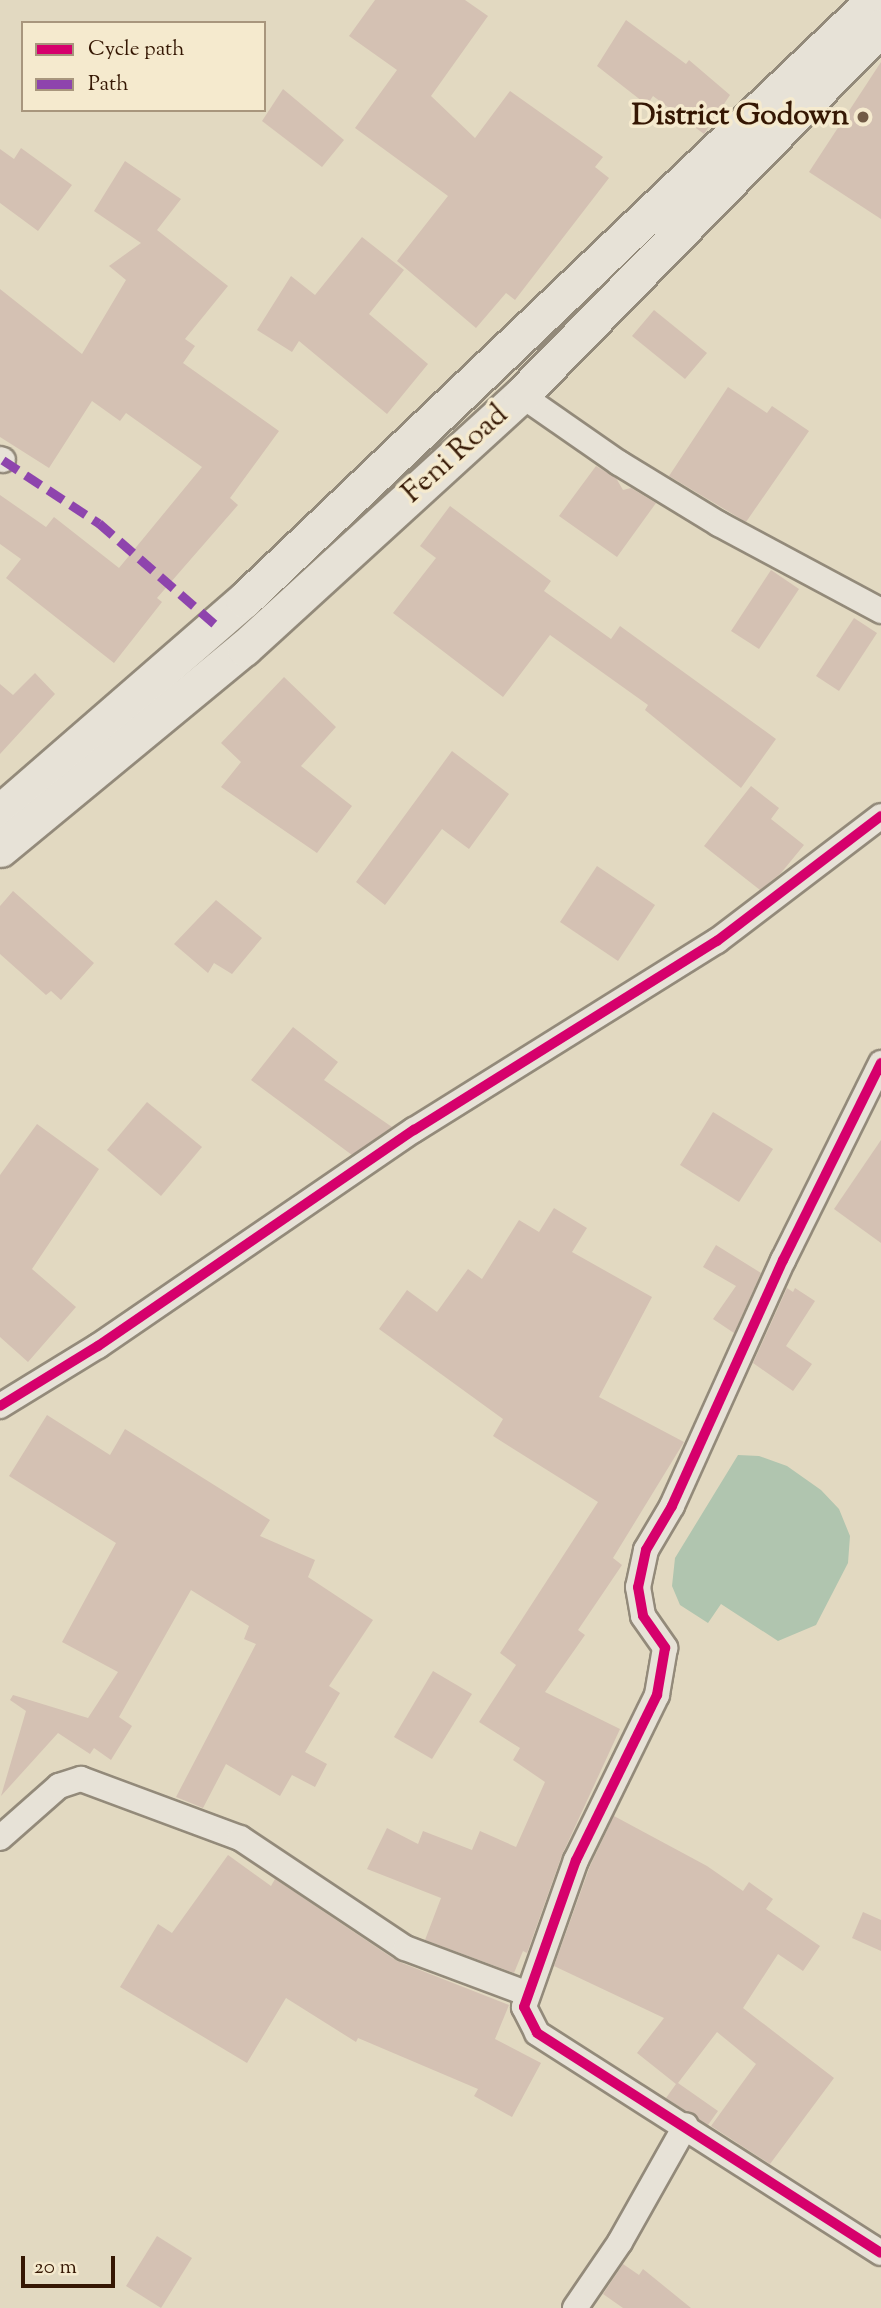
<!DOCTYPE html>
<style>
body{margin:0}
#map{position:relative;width:881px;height:2308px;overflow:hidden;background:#e2d9c1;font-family:"Sorts Mill Goudy",serif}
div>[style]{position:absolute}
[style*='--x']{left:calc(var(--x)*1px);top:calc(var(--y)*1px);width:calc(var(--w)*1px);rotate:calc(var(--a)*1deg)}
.water>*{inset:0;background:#b0c5af}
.building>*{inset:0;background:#d4c1b3}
.roads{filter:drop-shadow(2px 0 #938a7a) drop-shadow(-2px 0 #938a7a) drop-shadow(0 2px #938a7a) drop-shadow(0 -2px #938a7a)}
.minor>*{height:24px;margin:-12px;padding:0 12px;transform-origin:12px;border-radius:12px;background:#e7e2d7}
.secondary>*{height:35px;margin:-17.5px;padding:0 17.5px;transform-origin:17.5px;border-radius:17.5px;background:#e7e2d7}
.quiet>*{height:9px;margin-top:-4.5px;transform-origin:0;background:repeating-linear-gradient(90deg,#8e44ad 0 18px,transparent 0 27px)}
.cycleway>*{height:10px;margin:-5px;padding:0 5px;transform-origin:5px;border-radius:5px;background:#d6006c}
.dots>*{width:19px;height:19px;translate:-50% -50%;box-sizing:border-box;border:4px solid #f5eace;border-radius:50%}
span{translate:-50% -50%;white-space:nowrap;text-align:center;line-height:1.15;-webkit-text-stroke:7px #f5eace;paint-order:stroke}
.poi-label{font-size:30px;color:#351703;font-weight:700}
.right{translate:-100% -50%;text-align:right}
.street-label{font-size:30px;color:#351703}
.legend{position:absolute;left:21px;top:21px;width:245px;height:91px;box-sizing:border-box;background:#f5eace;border:2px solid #a8967d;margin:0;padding:9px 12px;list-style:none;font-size:21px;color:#351703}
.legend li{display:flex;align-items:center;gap:14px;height:35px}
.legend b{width:35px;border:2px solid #a8967d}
.scale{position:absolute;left:21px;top:2256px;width:94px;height:32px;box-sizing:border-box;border:4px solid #351703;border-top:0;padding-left:9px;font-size:21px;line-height:24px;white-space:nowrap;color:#351703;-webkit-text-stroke:5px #f5eace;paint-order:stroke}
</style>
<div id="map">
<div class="water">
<div style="clip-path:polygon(738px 1455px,759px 1456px,787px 1466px,821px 1490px,839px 1509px,850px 1536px,848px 1563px,816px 1625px,778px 1641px,721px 1604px,708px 1623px,680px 1605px,672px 1586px,675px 1558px)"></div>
</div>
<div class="building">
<div style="clip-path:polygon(375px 0,465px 0,488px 16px,431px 96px,475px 138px,510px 91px,603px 157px,595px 167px,609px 178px,515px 300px,506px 293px,476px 328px,397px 261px,448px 196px,355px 128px,397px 70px,349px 36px)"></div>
<div style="clip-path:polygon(626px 20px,686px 64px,689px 60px,730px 95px,704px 134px,653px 96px,647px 105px,597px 66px)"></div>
<div style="clip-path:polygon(881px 62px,881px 219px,809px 172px)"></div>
<div style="clip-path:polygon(283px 89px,344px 140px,322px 167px,262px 121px)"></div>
<div style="clip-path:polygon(21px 148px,72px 185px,38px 231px,0 203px,0 149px,14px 159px)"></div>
<div style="clip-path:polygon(125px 161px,181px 199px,157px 230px,228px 286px,185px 339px,195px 346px,183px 363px,279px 431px,230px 498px,238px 505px,157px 598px,162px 602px,114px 663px,6px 578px,21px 559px,0 544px,0 495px,46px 527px,54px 517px,119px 568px,202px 467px,126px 413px,120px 421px,92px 401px,49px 468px,0 437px,0 289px,82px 354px,126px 280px,109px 266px,141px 243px,94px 211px)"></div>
<div style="clip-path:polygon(362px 237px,404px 270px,369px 314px,428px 364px,387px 414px,299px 341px,292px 352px,257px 330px,291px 276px,315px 295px)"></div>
<div style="clip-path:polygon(654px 310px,707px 353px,685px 379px,632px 336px)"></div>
<div style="clip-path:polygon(728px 387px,767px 413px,772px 406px,809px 431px,746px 522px,669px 476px)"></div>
<div style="clip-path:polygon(596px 466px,616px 478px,623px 490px,631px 488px,656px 503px,617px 557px,559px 516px)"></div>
<div style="clip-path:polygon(450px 506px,551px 581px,544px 591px,611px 639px,620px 626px,776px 739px,741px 788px,645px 710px,648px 705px,550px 635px,503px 697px,393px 613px,436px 558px,420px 546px)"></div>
<div style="clip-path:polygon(771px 570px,799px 589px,759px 649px,731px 631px)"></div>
<div style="clip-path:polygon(854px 618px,877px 633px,839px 691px,816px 676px)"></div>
<div style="clip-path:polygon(35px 673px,55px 694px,0 754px,0 684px,13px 695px)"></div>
<div style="clip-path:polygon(284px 677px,336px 727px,301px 766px,352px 806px,317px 853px,221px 787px,241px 762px,221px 743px)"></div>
<div style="clip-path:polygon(452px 751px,509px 794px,469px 849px,442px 829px,385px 905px,356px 882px)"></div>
<div style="clip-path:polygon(751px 786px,779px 808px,771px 819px,804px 845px,781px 873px,760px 890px,704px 846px)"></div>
<div style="clip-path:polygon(597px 866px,655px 905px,618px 961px,560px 922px)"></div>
<div style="clip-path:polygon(13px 891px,94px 963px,61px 1000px,51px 991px,46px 995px,0 954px,0 906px)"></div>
<div style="clip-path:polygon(216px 900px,262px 938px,232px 974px,214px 963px,208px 973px,174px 944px)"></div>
<div style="clip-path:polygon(293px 1027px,338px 1062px,324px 1080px,392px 1127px,352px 1155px,251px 1080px)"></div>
<div style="clip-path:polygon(147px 1102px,202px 1147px,161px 1196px,107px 1150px)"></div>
<div style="clip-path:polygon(713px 1112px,773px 1149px,739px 1202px,680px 1165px)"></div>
<div style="clip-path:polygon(37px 1124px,99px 1169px,32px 1269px,76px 1307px,28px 1362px,0 1337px,0 1175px)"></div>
<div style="clip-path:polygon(881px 1140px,881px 1243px,834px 1209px)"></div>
<div style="clip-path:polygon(554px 1208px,587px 1228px,572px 1252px,652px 1297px,599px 1397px,684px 1442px,613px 1558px,622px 1565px,578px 1630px,585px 1635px,545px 1692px,620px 1729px,562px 1855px,527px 1953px,523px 1951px,514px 1973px,425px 1940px,441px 1898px,367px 1869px,387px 1828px,418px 1844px,423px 1831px,472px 1850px,480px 1831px,516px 1847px,545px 1782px,513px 1760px,520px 1748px,479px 1722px,516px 1665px,500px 1653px,598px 1502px,493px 1436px,503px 1419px,379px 1329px,407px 1290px,437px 1312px,468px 1269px,482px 1279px,519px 1220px,539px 1232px)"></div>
<div style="clip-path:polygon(716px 1245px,761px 1273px,734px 1333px,713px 1319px,736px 1286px,703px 1267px)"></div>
<div style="clip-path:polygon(787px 1288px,793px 1292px,795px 1288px,815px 1301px,786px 1346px,812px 1364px,793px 1391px,753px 1363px)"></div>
<div style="clip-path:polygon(47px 1415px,110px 1455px,125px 1429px,270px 1520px,260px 1536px,315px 1560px,308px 1577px,373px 1620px,329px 1686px,340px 1693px,305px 1752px,327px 1764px,315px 1787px,292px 1775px,280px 1796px,226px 1764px,203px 1808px,176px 1797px,256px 1644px,244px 1639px,249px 1626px,191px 1590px,119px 1717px,132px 1726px,111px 1760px,94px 1748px,90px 1754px,58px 1733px,1px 1796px,26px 1711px,10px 1700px,13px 1695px,88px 1718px,118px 1672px,62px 1642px,116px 1543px,9px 1476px)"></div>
<div style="clip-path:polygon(433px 1671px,472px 1694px,432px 1759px,394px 1737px)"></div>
<div style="clip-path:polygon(614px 1816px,707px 1866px,743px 1891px,749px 1882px,773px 1899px,766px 1909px,820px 1946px,803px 1971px,778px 1954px,743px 2008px,834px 2078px,770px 2164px,711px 2126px,756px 2064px,717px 2032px,678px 2083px,718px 2111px,708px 2125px,666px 2098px,676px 2084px,637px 2053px,664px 2018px,554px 1966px,590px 1866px)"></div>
<div style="clip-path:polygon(228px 1855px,271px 1886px,275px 1879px,397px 1961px,509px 2005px,495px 2039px,541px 2063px,512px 2117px,474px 2096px,478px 2089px,358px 2038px,356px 2042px,286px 1998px,247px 2063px,120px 1987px,158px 1924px,172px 1933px)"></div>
<div style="clip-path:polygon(863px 1912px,881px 1920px,881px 1951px,852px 1938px)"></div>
<div style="clip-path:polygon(157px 2236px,192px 2258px,161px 2308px,126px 2286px)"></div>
<div style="clip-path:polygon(623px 2264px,639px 2275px,643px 2269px,691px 2308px,623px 2308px,603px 2294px)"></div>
</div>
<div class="roads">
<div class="minor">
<div style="--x:521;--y:395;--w:119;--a:34.8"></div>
<div style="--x:619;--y:463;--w:117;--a:31.4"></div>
<div style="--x:719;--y:524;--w:184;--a:28.2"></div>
<div style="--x:0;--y:459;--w:3;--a:18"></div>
<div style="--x:881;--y:1063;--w:220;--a:116.4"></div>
<div style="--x:783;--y:1260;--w:270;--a:114.3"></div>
<div style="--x:672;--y:1506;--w:51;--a:120.6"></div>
<div style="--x:646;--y:1550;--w:38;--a:102"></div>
<div style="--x:638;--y:1587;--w:29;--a:80"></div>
<div style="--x:643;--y:1616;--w:39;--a:55"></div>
<div style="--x:665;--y:1648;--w:48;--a:99.7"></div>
<div style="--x:657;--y:1695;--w:184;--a:116.1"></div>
<div style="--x:576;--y:1860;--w:156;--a:109.5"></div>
<div style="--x:524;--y:2007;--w:29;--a:63"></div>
<div style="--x:537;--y:2033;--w:408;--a:32.6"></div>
<div style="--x:0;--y:1406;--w:115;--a:-31.5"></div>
<div style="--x:98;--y:1346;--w:383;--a:-34.4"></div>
<div style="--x:414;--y:1130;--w:357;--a:-32"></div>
<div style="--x:717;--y:941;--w:206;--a:-37.3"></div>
<div style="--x:0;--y:1838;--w:79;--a:-41.4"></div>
<div style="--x:59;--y:1786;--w:23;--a:-18"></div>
<div style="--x:81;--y:1779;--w:170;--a:20.4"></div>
<div style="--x:240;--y:1838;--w:198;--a:33.7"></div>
<div style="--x:405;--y:1948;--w:131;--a:20.5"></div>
<div style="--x:575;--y:2308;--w:80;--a:-55.7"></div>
<div style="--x:620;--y:2242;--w:134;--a:-60.6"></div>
</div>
<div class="secondary">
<div style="--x:0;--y:812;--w:323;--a:-41"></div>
<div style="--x:244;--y:600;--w:870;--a:-43.6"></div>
<div style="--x:0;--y:849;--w:316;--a:-39.5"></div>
<div style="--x:244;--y:648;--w:375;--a:-42.4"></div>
<div style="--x:521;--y:395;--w:515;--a:-45.63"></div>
</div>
</div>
<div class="quiet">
<div style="--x:3;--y:460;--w:115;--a:33.3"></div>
<div style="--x:99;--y:523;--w:155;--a:41.1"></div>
</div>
<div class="cycleway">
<div style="--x:881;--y:1063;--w:220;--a:116.4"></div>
<div style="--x:783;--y:1260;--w:270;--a:114.3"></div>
<div style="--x:672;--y:1506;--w:51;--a:120.6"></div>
<div style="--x:646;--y:1550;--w:38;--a:102"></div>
<div style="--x:638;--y:1587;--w:29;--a:80"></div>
<div style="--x:643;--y:1616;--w:39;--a:55"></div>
<div style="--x:665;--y:1648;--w:48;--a:99.7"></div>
<div style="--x:657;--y:1695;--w:184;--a:116.1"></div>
<div style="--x:576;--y:1860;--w:156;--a:109.5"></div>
<div style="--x:524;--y:2007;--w:29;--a:63"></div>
<div style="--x:537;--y:2033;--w:408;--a:32.6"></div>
<div style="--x:0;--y:1406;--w:115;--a:-31.5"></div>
<div style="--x:98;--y:1346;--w:383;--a:-34.4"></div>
<div style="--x:414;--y:1130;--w:357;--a:-32"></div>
<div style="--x:717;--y:941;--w:206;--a:-37.3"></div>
</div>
<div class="dots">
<div style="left:863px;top:117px;background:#725b46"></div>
</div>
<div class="poi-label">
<span class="right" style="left:849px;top:117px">District Godown</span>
</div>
<div class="street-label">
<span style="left:456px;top:455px;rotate:-42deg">Feni Road</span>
</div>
<ul class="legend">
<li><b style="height:9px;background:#d6006c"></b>Cycle path</li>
<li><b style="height:9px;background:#8e44ad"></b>Path</li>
</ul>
<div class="scale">20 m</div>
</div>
